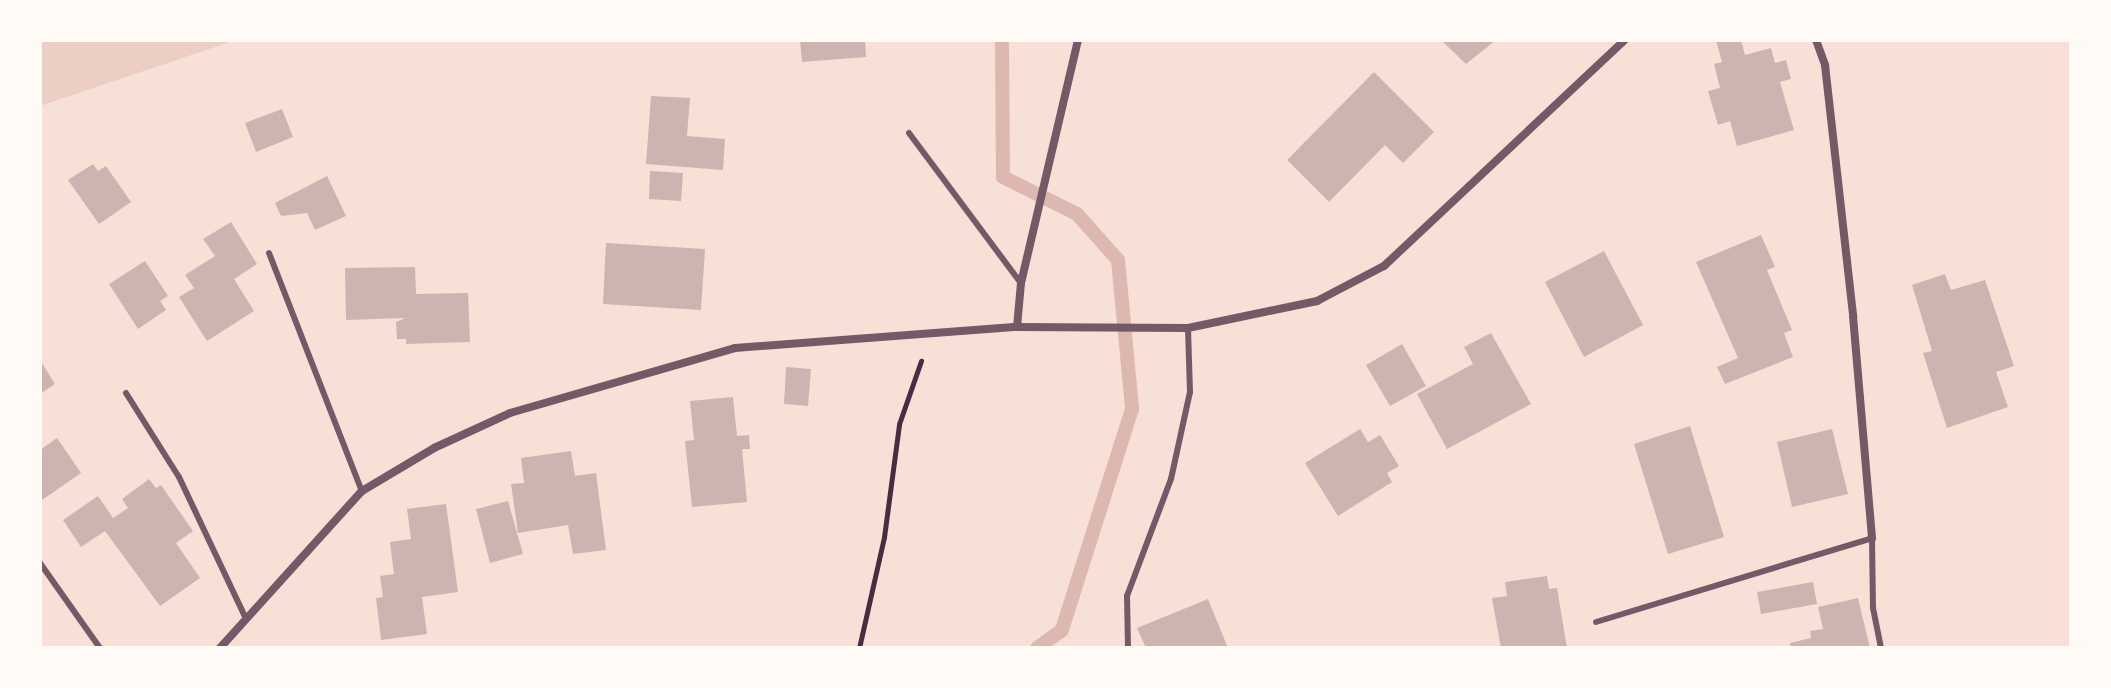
<!DOCTYPE html>
<style>
body{margin:0}
#map{position:relative;width:2111px;height:688px;overflow:hidden;background:#f7e1d7;font-family:"Fira Sans",sans-serif}
div>[style]{position:absolute}
[style*='--x']{left:calc(var(--x)*1px);top:calc(var(--y)*1px);width:calc(var(--w)*1px);rotate:calc(var(--a)*1deg)}
.green>*{inset:0;background:#ebcfc5}
.stream>*{height:14px;margin:-7px;padding:0 7px;transform-origin:7px;border-radius:7px;background:#dcb8b0}
.building>*{inset:0;background:#ccb4b1}
.path>*{height:5px;margin:-2.5px;padding:0 2.5px;transform-origin:2.5px;border-radius:2.5px;background:#4a2c40}
.service>*{height:6px;margin:-3px;padding:0 3px;transform-origin:3px;border-radius:3px;background:#755966}
.minor>*{height:8px;margin:-4px;padding:0 4px;transform-origin:4px;border-radius:4px;background:#755966}
span{translate:-50% -50%;white-space:nowrap;text-align:center;line-height:1.15;-webkit-text-stroke:8px #fffaf5;paint-order:stroke}
.frame{position:absolute;inset:0;border:42px solid #fffaf5;pointer-events:none}
</style>
<div id="map">
<div class="green">
<div style="clip-path:polygon(40px 40px,236px 40px,40px 106px)"></div>
</div>
<div class="stream">
<div style="--x:1002;--y:40;--w:137;--a:89.6"></div>
<div style="--x:1003;--y:177;--w:83;--a:26.6"></div>
<div style="--x:1077;--y:214;--w:62;--a:48.3"></div>
<div style="--x:1118;--y:260;--w:150;--a:84.6"></div>
<div style="--x:1132;--y:409;--w:232;--a:107.6"></div>
<div style="--x:1062;--y:630;--w:31;--a:144"></div>
</div>
<div class="building">
<div style="clip-path:polygon(800px 40px,865px 40px,866px 57px,802px 62px)"></div>
<div style="clip-path:polygon(1441px 40px,1496px 40px,1466px 64px)"></div>
<div style="clip-path:polygon(1716px 40px,1741px 40px,1745px 55px,1771px 48px,1775px 63px,1786px 60px,1791px 79px,1780px 82px,1794px 130px,1737px 146px,1730px 121px,1718px 125px,1708px 91px,1720px 88px,1714px 64px,1722px 62px)"></div>
<div style="clip-path:polygon(1374px 72px,1434px 132px,1403px 163px,1385px 145px,1329px 202px,1287px 160px)"></div>
<div style="clip-path:polygon(651px 96px,690px 98px,687px 136px,725px 139px,723px 170px,646px 164px)"></div>
<div style="clip-path:polygon(282px 109px,293px 137px,256px 152px,245px 123px)"></div>
<div style="clip-path:polygon(93px 164px,98px 171px,106px 166px,131px 202px,99px 224px,68px 180px)"></div>
<div style="clip-path:polygon(650px 171px,683px 173px,681px 201px,649px 199px)"></div>
<div style="clip-path:polygon(327px 176px,346px 216px,315px 230px,307px 213px,281px 216px,275px 203px)"></div>
<div style="clip-path:polygon(231px 222px,257px 264px,234px 279px,254px 311px,207px 341px,179px 297px,194px 288px,185px 275px,215px 256px,203px 239px)"></div>
<div style="clip-path:polygon(1761px 235px,1775px 267px,1767px 270px,1792px 330px,1784px 333px,1793px 357px,1725px 384px,1717px 367px,1738px 358px,1696px 262px)"></div>
<div style="clip-path:polygon(606px 243px,705px 249px,701px 310px,603px 304px)"></div>
<div style="clip-path:polygon(1604px 251px,1643px 325px,1584px 357px,1545px 282px)"></div>
<div style="clip-path:polygon(145px 261px,168px 296px,160px 301px,166px 310px,138px 329px,109px 284px)"></div>
<div style="clip-path:polygon(415px 267px,416px 294px,468px 293px,470px 342px,406px 344px,406px 339px,397px 339px,396px 322px,405px 318px,346px 320px,345px 268px)"></div>
<div style="clip-path:polygon(1945px 274px,1951px 290px,1985px 280px,2014px 366px,1996px 372px,2008px 407px,1947px 428px,1923px 353px,1932px 351px,1912px 285px)"></div>
<div style="clip-path:polygon(1491px 333px,1531px 404px,1447px 449px,1417px 394px,1473px 364px,1464px 347px)"></div>
<div style="clip-path:polygon(1402px 344px,1426px 386px,1390px 406px,1366px 365px)"></div>
<div style="clip-path:polygon(40px 360px,55px 384px,40px 394px)"></div>
<div style="clip-path:polygon(786px 367px,811px 369px,808px 406px,784px 404px)"></div>
<div style="clip-path:polygon(733px 397px,737px 436px,749px 435px,750px 449px,742px 449px,747px 502px,692px 507px,685px 441px,694px 440px,690px 401px)"></div>
<div style="clip-path:polygon(1690px 426px,1724px 537px,1668px 554px,1634px 444px)"></div>
<div style="clip-path:polygon(1360px 429px,1368px 442px,1380px 435px,1399px 466px,1387px 473px,1392px 482px,1338px 516px,1305px 463px)"></div>
<div style="clip-path:polygon(1832px 429px,1848px 494px,1792px 507px,1777px 442px)"></div>
<div style="clip-path:polygon(57px 438px,81px 473px,42px 500px,40px 450px)"></div>
<div style="clip-path:polygon(571px 451px,575px 476px,596px 473px,606px 550px,573px 554px,568px 525px,518px 533px,511px 484px,524px 483px,521px 458px)"></div>
<div style="clip-path:polygon(149px 479px,156px 488px,161px 485px,193px 531px,176px 543px,200px 578px,160px 606px,105px 531px,81px 547px,63px 520px,98px 496px,113px 518px,128px 508px,122px 499px)"></div>
<div style="clip-path:polygon(508px 501px,523px 554px,490px 563px,476px 509px)"></div>
<div style="clip-path:polygon(446px 504px,458px 592px,422px 597px,427px 634px,381px 640px,376px 598px,383px 597px,380px 576px,394px 574px,390px 542px,411px 539px,407px 509px)"></div>
<div style="clip-path:polygon(1547px 576px,1549px 589px,1557px 588px,1567px 648px,1501px 648px,1492px 598px,1507px 596px,1505px 582px)"></div>
<div style="clip-path:polygon(1813px 582px,1817px 604px,1761px 614px,1757px 592px)"></div>
<div style="clip-path:polygon(1858px 598px,1870px 648px,1791px 648px,1790px 643px,1811px 638px,1810px 631px,1823px 629px,1818px 607px)"></div>
<div style="clip-path:polygon(1208px 599px,1228px 648px,1146px 648px,1137px 628px)"></div>
</div>
<div class="path">
<div style="--x:859;--y:648;--w:114;--a:-77.3"></div>
<div style="--x:884;--y:537;--w:114;--a:-82.4"></div>
<div style="--x:899;--y:424;--w:67;--a:-70.8"></div>
</div>
<div class="service">
<div style="--x:909;--y:133;--w:187;--a:53.3"></div>
<div style="--x:269;--y:253;--w:256;--a:68.7"></div>
<div style="--x:126;--y:393;--w:99;--a:57.8"></div>
<div style="--x:179;--y:477;--w:157;--a:64.7"></div>
<div style="--x:40;--y:563;--w:104;--a:54.8"></div>
<div style="--x:1596;--y:622;--w:288;--a:-16.9"></div>
<div style="--x:1872;--y:538;--w:70;--a:89.2"></div>
<div style="--x:1873;--y:608;--w:41;--a:78.7"></div>
<div style="--x:1128;--y:648;--w:52;--a:-91.1"></div>
<div style="--x:1127;--y:596;--w:125;--a:-69.4"></div>
<div style="--x:1171;--y:479;--w:89;--a:-77.7"></div>
<div style="--x:1190;--y:392;--w:64;--a:-91.8"></div>
</div>
<div class="minor">
<div style="--x:1816;--y:40;--w:27;--a:70"></div>
<div style="--x:1825;--y:65;--w:253;--a:83.6"></div>
<div style="--x:1853;--y:316;--w:223;--a:85.1"></div>
<div style="--x:1017;--y:327;--w:44;--a:-84.8"></div>
<div style="--x:1021;--y:283;--w:250;--a:-76.8"></div>
<div style="--x:220;--y:648;--w:212;--a:-47.9"></div>
<div style="--x:362;--y:491;--w:84;--a:-30.8"></div>
<div style="--x:434;--y:448;--w:84;--a:-24.7"></div>
<div style="--x:510;--y:413;--w:234;--a:-16.1"></div>
<div style="--x:735;--y:348;--w:283;--a:-4.3"></div>
<div style="--x:1017;--y:327;--w:171;--a:0.3"></div>
<div style="--x:1188;--y:328;--w:132;--a:-11.8"></div>
<div style="--x:1317;--y:301;--w:76;--a:-27.6"></div>
<div style="--x:1384;--y:266;--w:330;--a:-43.2"></div>
</div>
<div class="frame"></div>
</div>
